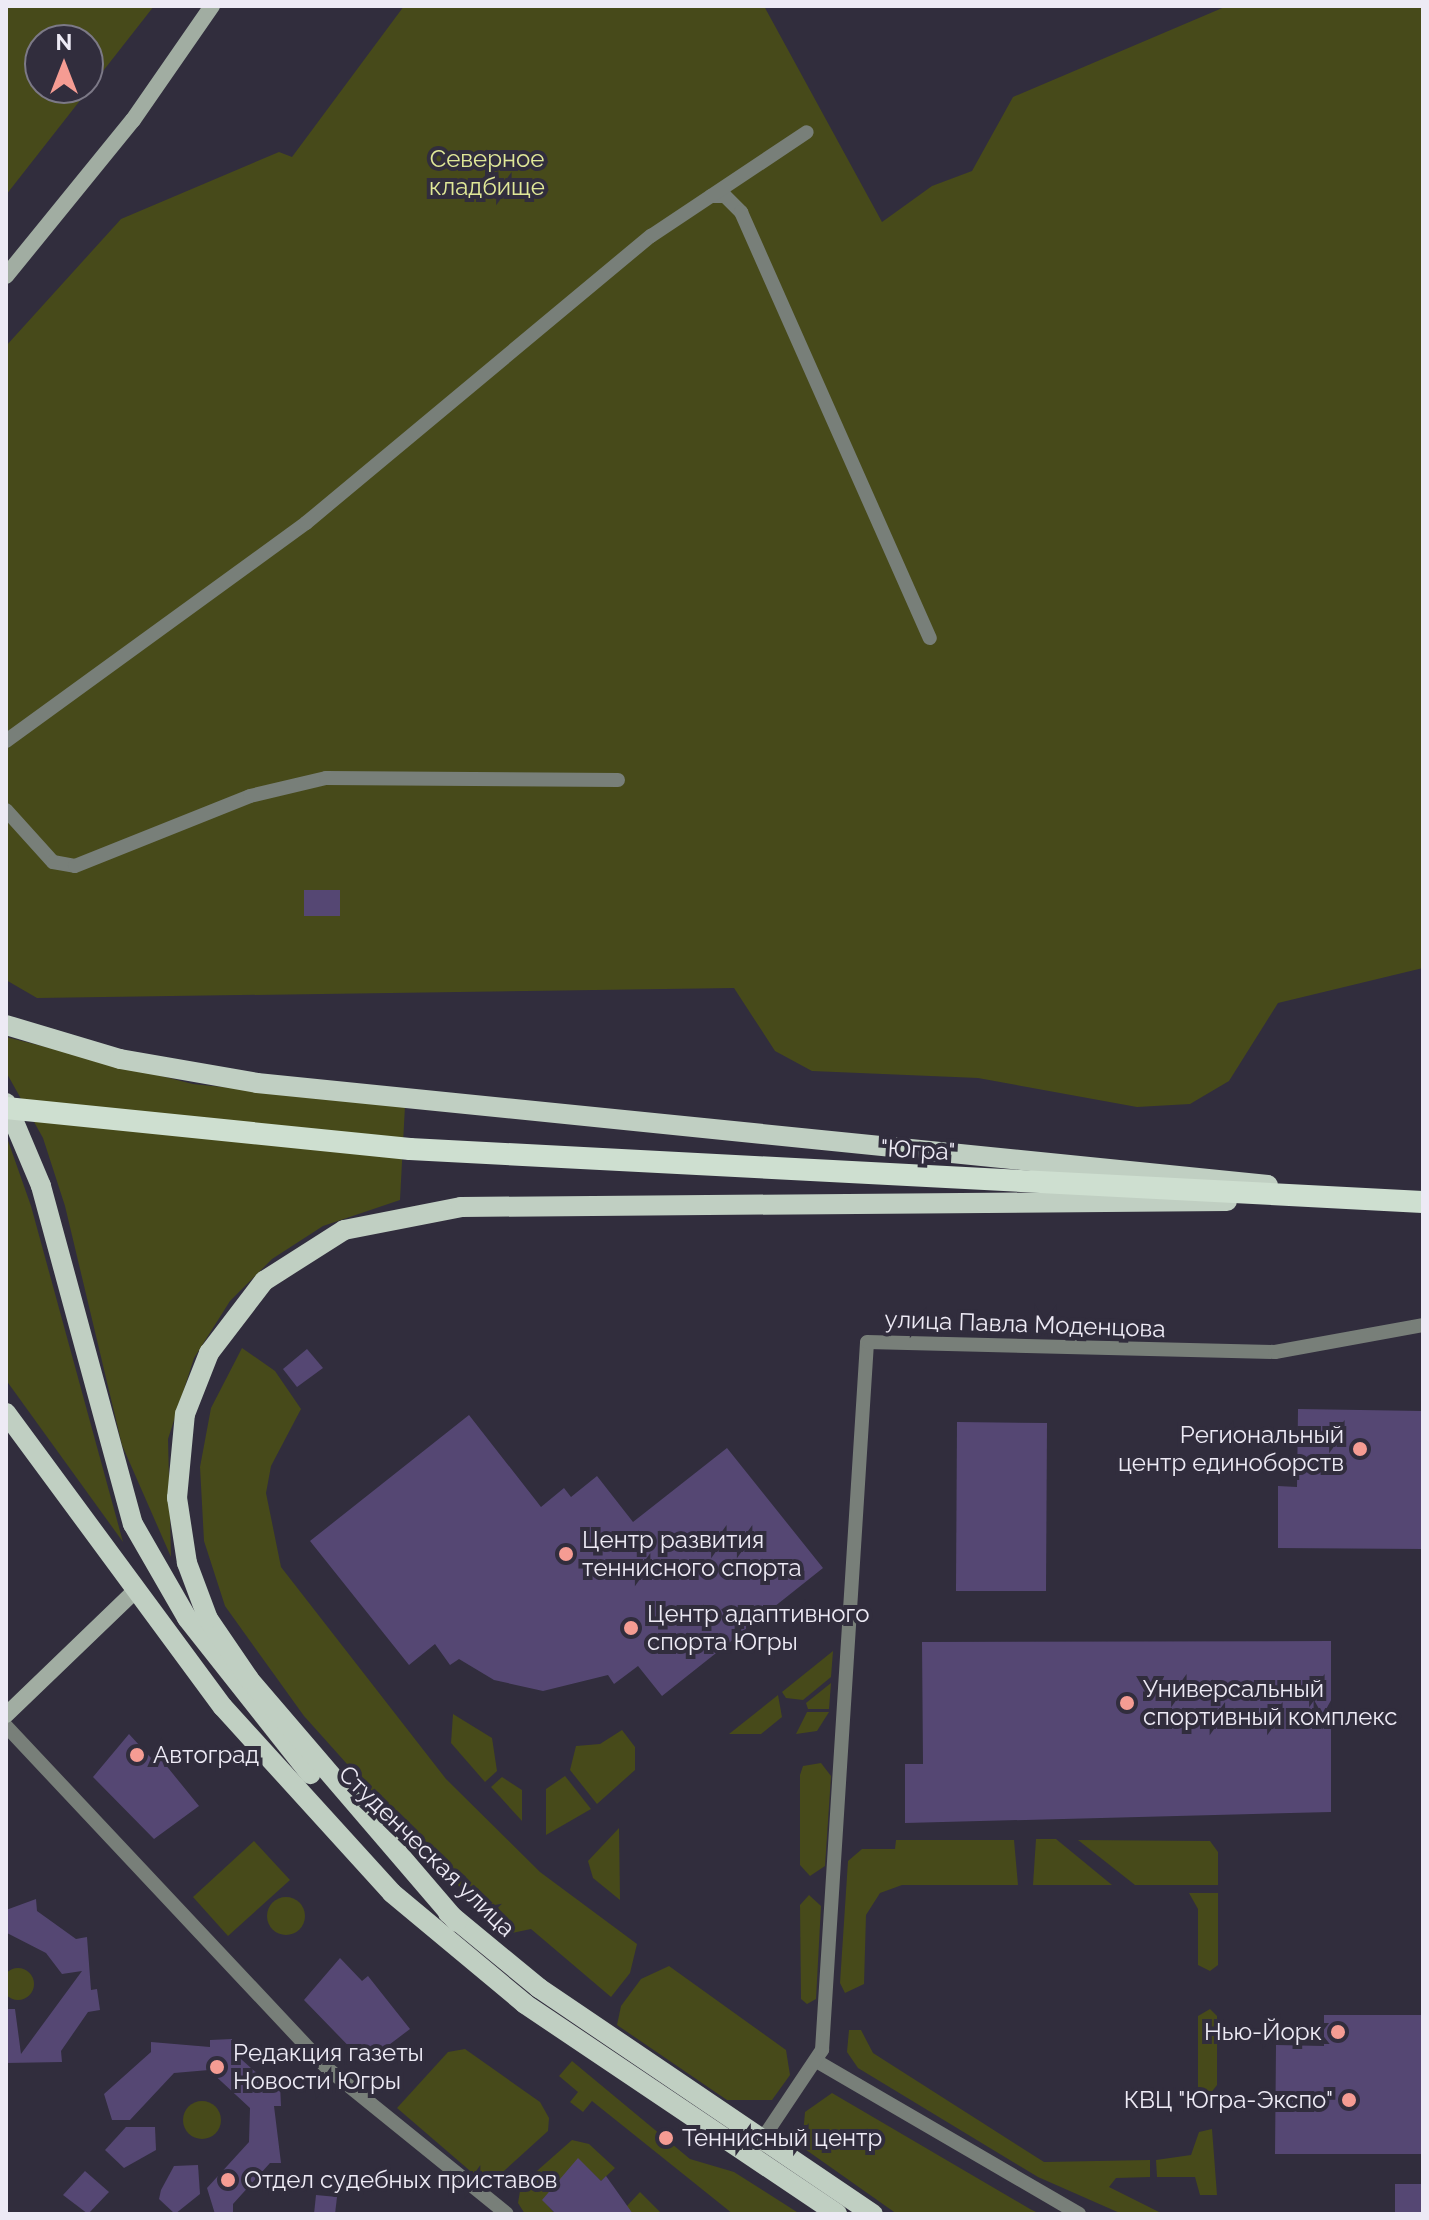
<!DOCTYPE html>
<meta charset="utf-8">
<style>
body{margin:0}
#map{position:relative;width:1429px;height:2220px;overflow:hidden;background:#312d3d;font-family:Raleway,sans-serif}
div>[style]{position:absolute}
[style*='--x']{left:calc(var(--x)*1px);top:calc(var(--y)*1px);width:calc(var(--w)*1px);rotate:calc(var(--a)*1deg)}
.green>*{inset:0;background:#474a1a}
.round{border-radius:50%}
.building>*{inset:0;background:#554773}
.minor>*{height:14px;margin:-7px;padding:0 7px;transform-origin:7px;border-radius:7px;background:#787f79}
.secondary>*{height:16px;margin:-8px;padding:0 8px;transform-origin:8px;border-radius:8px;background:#a1ada2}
.primary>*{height:20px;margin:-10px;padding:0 10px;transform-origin:10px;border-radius:10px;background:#c0cfc2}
.trunk>*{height:22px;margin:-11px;padding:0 11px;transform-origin:11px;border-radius:11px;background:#cedfd0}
.trunk-bridge>*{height:22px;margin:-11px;padding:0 11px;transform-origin:11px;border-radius:11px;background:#cedfd0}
.dots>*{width:22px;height:22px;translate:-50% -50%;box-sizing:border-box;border:4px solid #312d3d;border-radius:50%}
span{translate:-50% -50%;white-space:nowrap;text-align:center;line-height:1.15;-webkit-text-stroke:8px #312d3d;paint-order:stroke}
.park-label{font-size:24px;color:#e0e898}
.street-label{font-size:24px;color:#edeaf5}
.poi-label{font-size:24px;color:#edeaf5}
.right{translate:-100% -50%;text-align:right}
.left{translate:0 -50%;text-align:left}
.frame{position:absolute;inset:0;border:8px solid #edeaf5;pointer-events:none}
.north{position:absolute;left:24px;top:24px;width:80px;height:80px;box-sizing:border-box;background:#312d3d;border:2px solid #7c7987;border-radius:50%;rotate:0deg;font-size:22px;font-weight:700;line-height:32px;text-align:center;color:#edeaf5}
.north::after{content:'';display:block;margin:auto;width:28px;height:36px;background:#f59c93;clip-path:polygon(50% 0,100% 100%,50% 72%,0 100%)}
</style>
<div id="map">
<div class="green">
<div style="clip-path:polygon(evenodd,6px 6px,154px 6px,6px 195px,6px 6px,40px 40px,88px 40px,88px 88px,40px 88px,40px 40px)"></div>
<div style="clip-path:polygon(404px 6px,764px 6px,882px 222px,932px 186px,972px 171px,1013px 97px,1227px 6px,1423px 6px,1423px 968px,1278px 1003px,1229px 1081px,1190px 1104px,1137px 1107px,978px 1078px,812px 1071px,775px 1051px,734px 988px,37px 998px,6px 980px,6px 346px,121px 219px,279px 152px,292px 157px)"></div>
<div style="clip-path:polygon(6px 1037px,193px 1084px,405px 1106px,400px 1200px,323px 1226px,272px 1259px,230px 1301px,194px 1358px,168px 1439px,171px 1557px,122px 1445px,65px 1206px,43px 1138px,6px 1072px)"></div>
<div style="clip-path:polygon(6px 1135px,31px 1206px,123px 1542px,6px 1380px)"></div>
<div style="clip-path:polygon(242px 1348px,275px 1371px,301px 1409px,271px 1466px,266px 1493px,281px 1567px,446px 1779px,540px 1872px,637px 1944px,630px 1973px,611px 1997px,531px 1929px,512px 1933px,498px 1923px,442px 1870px,304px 1716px,225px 1606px,204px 1541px,200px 1467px,211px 1408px)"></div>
<div style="clip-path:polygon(833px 1651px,831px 1677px,803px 1700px,786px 1698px,782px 1692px)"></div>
<div style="clip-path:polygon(831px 1683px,829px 1709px,808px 1709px,806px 1703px)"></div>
<div style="clip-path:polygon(778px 1695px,782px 1717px,761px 1734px,729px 1734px)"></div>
<div style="clip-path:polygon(807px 1712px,829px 1712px,817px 1731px,796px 1734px)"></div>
<div style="clip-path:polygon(453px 1714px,492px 1738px,497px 1771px,485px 1782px,451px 1743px)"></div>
<div style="clip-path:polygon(622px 1730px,635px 1747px,635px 1770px,597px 1804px,570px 1770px,576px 1746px,600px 1744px)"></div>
<div style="clip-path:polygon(821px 1763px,831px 1776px,825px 1866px,810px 1876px,800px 1865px,800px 1775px,803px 1766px)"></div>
<div style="clip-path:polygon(565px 1776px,591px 1809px,546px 1835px,546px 1789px)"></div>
<div style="clip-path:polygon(502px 1777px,522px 1790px,522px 1821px,491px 1787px)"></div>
<div style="clip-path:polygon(619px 1828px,620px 1900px,593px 1878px,588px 1861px)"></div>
<div style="clip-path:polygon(1036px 1839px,1056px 1839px,1112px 1885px,1033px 1885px)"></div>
<div style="clip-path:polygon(896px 1840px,1014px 1840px,1018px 1885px,902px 1885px,880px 1893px,866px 1915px,864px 1984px,845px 1993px,840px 1983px,848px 1861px,862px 1849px,895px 1849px)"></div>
<div style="clip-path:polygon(1078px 1840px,1210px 1841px,1218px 1852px,1218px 1885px,1135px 1885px)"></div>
<div style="clip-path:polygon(254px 1841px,290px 1880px,228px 1936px,193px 1897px)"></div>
<div style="clip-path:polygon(1189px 1893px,1218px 1893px,1218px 1965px,1210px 1971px,1198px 1965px,1198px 1909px)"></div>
<div style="clip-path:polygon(809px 1895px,821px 1906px,816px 1999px,807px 2004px,801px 1999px,800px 1905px)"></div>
<div class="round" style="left:267px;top:1897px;width:38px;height:38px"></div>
<div style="clip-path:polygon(669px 1966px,786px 2050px,790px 2075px,772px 2100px,727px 2100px,617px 2025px,621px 2006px,641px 1979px)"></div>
<div class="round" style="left:2px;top:1968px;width:32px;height:32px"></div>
<div style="clip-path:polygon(1210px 2009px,1217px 2016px,1217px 2085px,1210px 2094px,1198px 2087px,1198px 2016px)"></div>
<div style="clip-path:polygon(849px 2030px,861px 2030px,873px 2053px,1044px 2162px,1150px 2160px,1150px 2177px,1116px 2178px,1109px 2187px,1163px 2214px,1122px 2214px,1038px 2177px,858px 2068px,847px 2052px)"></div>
<div style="clip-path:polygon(465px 2049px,540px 2102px,549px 2118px,548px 2131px,495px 2179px,476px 2176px,397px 2108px,448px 2052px)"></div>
<div style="clip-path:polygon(572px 2061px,690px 2159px,734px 2172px,800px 2214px,733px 2214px,592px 2101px,583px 2112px,570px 2102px,578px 2092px,559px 2076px)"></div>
<div style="clip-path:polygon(832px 2093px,1030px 2209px,1040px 2214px,897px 2214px,802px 2147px,805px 2112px)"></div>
<div class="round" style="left:183px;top:2101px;width:38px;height:38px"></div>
<div style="clip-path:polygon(1212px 2129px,1217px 2195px,1200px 2195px,1195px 2177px,1157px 2177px,1156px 2160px,1191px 2155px,1199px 2132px)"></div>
<div style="clip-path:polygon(572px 2140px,589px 2144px,615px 2168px,601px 2181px,578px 2159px,543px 2200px,555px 2214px,525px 2214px,518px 2203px,521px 2185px)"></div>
<div style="clip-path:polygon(640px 2192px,662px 2214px,633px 2214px,626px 2207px)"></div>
</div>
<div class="building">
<div style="clip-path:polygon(304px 890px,340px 890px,340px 916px,304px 916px)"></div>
<div style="clip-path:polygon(307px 1349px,323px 1368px,297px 1387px,283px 1369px)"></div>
<div style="clip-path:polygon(1298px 1409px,1423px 1411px,1423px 1549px,1278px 1548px,1278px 1486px,1297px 1487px)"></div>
<div style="clip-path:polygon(469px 1415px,541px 1507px,564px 1488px,571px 1497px,597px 1476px,633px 1522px,727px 1448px,823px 1568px,662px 1696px,638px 1666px,614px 1684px,608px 1675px,543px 1691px,494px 1680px,459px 1659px,450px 1665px,435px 1644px,409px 1665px,310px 1541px)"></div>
<div style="clip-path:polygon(957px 1422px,1047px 1423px,1046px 1591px,956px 1591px)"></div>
<div style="clip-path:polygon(1331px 1641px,1331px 1812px,905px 1823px,905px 1764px,923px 1764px,922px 1642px)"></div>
<div style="clip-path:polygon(129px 1734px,151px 1758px,156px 1753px,199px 1806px,154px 1839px,93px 1777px)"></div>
<div style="clip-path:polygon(36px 1899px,37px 1911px,76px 1939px,87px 1937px,91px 1990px,97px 1989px,100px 2010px,88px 2012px,61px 2051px,62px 2062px,6px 2063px,6px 2009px,15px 2009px,21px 2054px,82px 1971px,62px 1974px,46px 1953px,7px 1933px,6px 1910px)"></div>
<div style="clip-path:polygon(340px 1958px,362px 1981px,368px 1976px,410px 2029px,365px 2063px,304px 2000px)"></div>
<div style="clip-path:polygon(1324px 2015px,1423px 2015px,1423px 2154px,1275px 2154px,1276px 2045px,1324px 2046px)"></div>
<div style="clip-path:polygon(232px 2039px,232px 2051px,269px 2084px,280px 2084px,281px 2106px,274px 2106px,281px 2163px,270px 2163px,233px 2204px,233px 2213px,215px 2214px,207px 2188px,249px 2142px,250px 2108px,209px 2070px,174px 2073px,130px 2120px,112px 2120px,104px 2094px,151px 2052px,151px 2042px,210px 2047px,210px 2040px)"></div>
<div style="clip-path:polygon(126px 2127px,155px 2127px,156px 2150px,124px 2168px,105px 2150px)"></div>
<div style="clip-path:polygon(578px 2158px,601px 2181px,606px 2176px,633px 2214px,556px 2214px,542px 2200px)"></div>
<div style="clip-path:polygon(198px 2165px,200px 2194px,175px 2214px,159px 2199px,161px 2190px,174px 2166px)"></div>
<div style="clip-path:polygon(85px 2171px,109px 2192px,88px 2214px,63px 2195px)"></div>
<div style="clip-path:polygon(1395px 2184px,1423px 2184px,1423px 2214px,1395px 2214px)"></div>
<div style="clip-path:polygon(316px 2195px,337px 2197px,335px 2214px,314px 2214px)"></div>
</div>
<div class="minor">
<div style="--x:711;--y:196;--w:14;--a:0"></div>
<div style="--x:725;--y:196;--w:23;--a:45"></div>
<div style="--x:741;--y:212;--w:466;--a:66.1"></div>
<div style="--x:6;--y:741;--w:371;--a:-36"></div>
<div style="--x:306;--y:523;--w:449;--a:-39.8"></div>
<div style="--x:651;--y:236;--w:187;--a:-33.7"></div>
<div style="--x:6;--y:810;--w:70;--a:47.9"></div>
<div style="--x:53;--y:862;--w:22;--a:10"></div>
<div style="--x:75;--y:866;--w:188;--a:-21.8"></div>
<div style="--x:250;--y:796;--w:78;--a:-13.3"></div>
<div style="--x:326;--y:778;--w:292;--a:0.4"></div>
<div style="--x:6;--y:1726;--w:470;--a:46.8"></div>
<div style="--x:328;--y:2069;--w:230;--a:39"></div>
<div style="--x:818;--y:2062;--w:302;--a:30.2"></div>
<div style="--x:761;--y:2141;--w:110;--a:-56.2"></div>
<div style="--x:822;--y:2050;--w:709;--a:-86.36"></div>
<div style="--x:867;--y:1342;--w:408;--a:1.4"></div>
<div style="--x:1275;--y:1352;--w:150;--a:-10.3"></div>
</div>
<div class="secondary">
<div style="--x:6;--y:276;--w:201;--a:-50.9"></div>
<div style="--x:133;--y:120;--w:139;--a:-55.3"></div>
<div style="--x:6;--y:1715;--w:179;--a:-43.9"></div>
</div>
<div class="primary">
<div style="--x:6;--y:1025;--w:119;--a:16.6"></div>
<div style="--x:120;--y:1059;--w:139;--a:9.9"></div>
<div style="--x:257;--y:1083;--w:1016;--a:5.76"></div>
<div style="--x:6;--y:1103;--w:90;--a:67.1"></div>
<div style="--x:41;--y:1186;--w:350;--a:74.8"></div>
<div style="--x:133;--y:1524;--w:108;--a:60.1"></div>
<div style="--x:187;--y:1618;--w:199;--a:51.7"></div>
<div style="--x:6;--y:1413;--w:365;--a:53.6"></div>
<div style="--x:223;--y:1707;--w:251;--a:47.7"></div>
<div style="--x:392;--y:1893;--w:173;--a:39.8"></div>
<div style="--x:525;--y:2004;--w:376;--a:33.9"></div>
<div style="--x:448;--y:1913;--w:118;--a:39.5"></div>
<div style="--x:539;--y:1988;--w:403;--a:34.1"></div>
<div style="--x:457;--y:1922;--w:320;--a:-130.6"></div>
<div style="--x:249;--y:1679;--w:73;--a:-124.3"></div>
<div style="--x:208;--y:1619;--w:60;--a:-110.6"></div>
<div style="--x:187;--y:1563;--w:66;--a:-98.7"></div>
<div style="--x:177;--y:1498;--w:84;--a:-84.6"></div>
<div style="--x:185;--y:1414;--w:66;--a:-68.5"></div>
<div style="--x:209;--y:1353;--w:91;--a:-52.6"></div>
<div style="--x:264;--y:1281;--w:95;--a:-32.5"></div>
<div style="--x:344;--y:1230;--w:119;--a:-11.1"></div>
<div style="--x:461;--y:1207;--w:766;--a:-0.45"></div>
</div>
<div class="trunk">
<div style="--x:410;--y:1149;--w:1014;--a:2.99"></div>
</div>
<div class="trunk-bridge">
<div style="--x:6;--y:1108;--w:406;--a:5.8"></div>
</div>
<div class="dots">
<div style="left:1360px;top:1449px;background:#f59c93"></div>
<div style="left:566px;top:1554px;background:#f59c93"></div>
<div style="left:631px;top:1628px;background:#f59c93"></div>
<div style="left:1127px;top:1703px;background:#f59c93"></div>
<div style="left:137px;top:1755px;background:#f59c93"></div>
<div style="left:1338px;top:2032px;background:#f59c93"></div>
<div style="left:217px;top:2067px;background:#f59c93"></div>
<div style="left:1349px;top:2100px;background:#f59c93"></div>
<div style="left:666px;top:2138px;background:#f59c93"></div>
<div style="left:228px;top:2180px;background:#f59c93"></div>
</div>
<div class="park-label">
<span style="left:487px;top:173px">Северное<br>кладбище</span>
</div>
<div class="street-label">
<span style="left:918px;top:1150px;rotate:3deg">"Югра"</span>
<span style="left:1025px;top:1324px;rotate:2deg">улица Павла Моденцова</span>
<span style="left:427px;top:1851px;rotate:44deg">Студенческая улица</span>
</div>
<div class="poi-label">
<span class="right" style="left:1344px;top:1449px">Региональный<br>центр единоборств</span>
<span class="left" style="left:582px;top:1554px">Центр развития<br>теннисного спорта</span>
<span class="left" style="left:647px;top:1628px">Центр адаптивного<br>спорта Югры</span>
<span class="left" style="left:1143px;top:1703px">Универсальный<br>спортивный комплекс</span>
<span class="left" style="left:153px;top:1755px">Автоград</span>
<span class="right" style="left:1322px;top:2032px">Нью-Йорк</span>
<span class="left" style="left:233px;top:2067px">Редакция газеты<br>Новости Югры</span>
<span class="right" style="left:1333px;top:2100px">КВЦ "Югра-Экспо"</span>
<span class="left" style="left:682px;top:2138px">Теннисный центр</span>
<span class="left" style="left:244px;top:2180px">Отдел судебных приставов</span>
</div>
<div class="frame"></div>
<div class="north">N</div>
</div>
